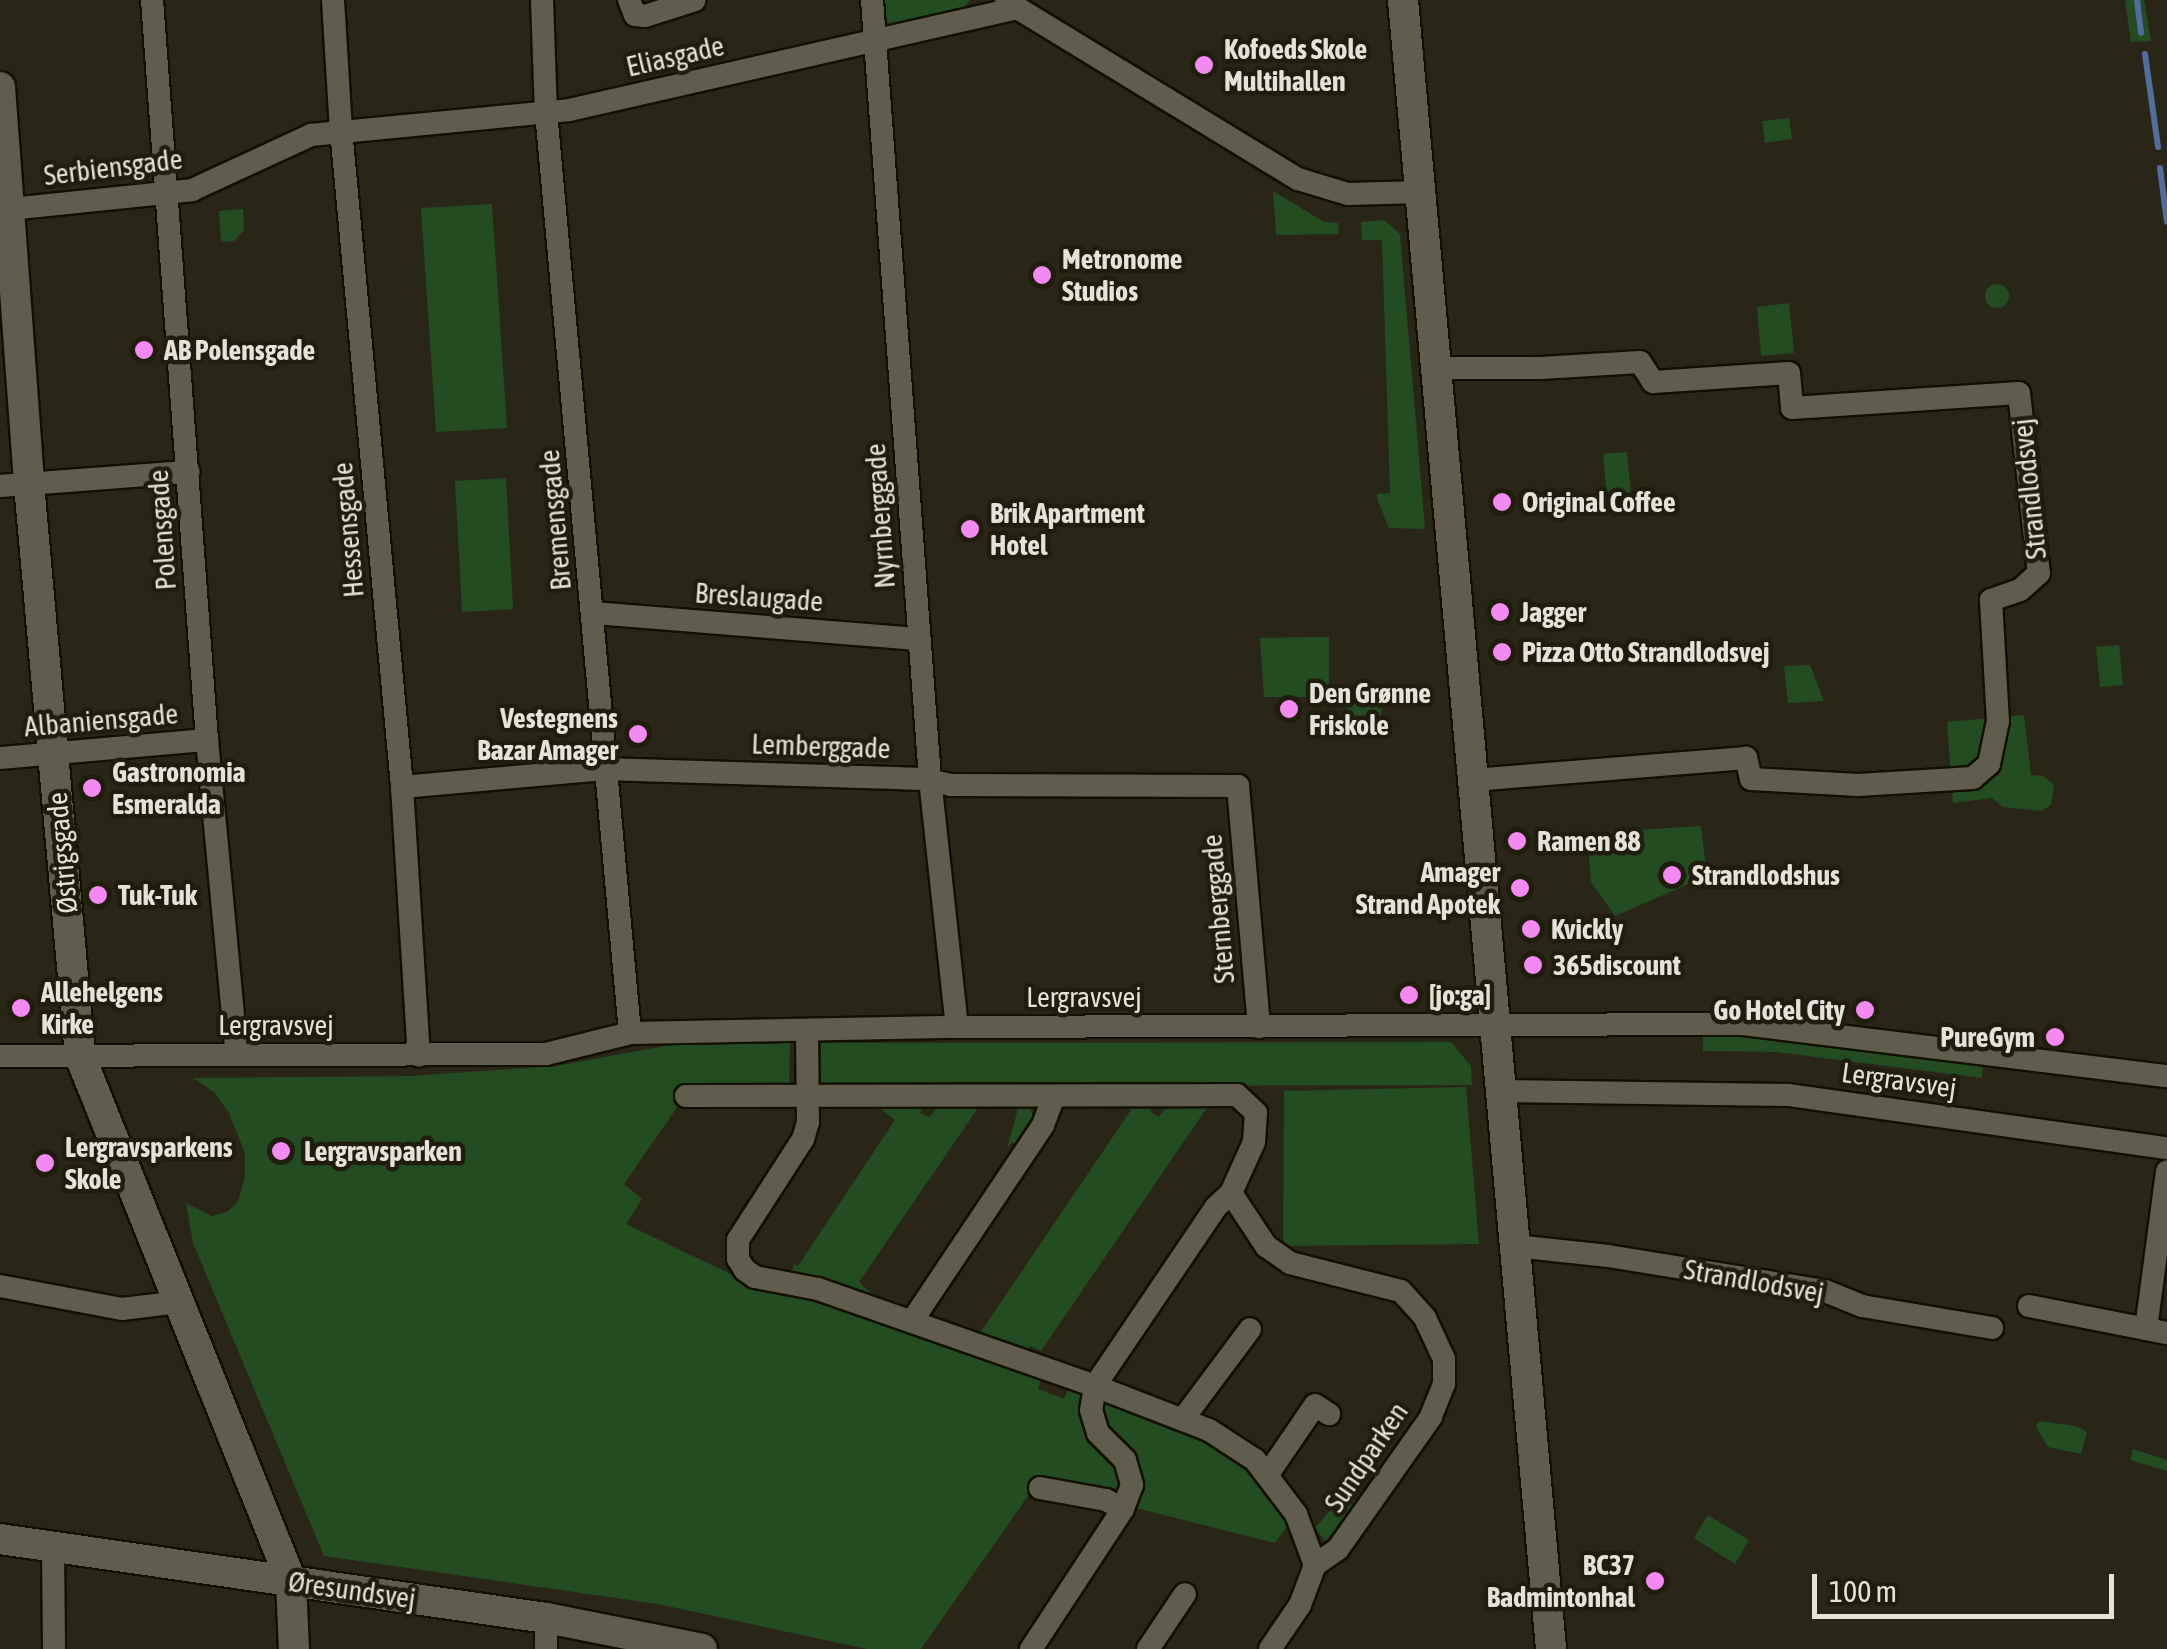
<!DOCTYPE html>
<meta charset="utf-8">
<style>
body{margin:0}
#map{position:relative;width:2167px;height:1649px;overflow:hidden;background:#2a2617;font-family:"Asap Condensed",sans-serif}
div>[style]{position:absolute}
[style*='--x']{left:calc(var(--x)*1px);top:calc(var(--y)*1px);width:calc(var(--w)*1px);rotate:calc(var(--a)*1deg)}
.green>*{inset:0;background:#234c21}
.round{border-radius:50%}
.stream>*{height:6px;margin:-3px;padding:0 3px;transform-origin:3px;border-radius:3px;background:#526c9f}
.roads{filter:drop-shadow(2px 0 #120f03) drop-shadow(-2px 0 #120f03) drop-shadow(0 2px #120f03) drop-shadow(0 -2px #120f03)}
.street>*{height:22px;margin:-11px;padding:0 11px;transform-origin:11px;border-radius:11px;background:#605d4c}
.secondary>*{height:30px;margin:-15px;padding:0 15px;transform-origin:15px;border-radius:15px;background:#605d4c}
.dots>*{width:28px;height:28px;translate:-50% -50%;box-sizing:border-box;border:5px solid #201d0e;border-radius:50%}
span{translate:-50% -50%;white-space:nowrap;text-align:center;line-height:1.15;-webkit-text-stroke:9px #201d0e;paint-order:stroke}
.poi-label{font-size:28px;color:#e5e3d9;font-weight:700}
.left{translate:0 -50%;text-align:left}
.right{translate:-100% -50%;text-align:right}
.street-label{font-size:28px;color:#e5e3d9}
.scale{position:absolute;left:1812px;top:1574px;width:302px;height:45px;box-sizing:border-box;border:5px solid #e5e3d9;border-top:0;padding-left:12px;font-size:30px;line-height:35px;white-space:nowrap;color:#e5e3d9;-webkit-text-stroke:8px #201d0e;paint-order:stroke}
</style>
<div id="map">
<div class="green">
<div style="clip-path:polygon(884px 0,970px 0,962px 10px,888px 27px)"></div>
<div style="clip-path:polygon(2125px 0,2144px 0,2151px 41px,2131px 42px)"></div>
<div style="clip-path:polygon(1789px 118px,1792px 139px,1765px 143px,1762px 121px)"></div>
<div style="clip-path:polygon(1273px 191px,1324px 222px,1338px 223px,1339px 234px,1276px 235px)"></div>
<div style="clip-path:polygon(492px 204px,507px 428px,436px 432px,421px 208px)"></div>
<div style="clip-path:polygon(243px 209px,244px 230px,234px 241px,221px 242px,219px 211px)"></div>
<div style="clip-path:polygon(1384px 220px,1400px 234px,1425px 529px,1389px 528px,1377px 499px,1377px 494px,1390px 493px,1382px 240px,1362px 240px,1361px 222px)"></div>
<div class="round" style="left:1985px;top:284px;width:24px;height:24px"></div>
<div style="clip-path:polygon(1789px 303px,1794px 353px,1761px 356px,1757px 307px)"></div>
<div style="clip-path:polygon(1627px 452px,1631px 495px,1607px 497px,1603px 454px)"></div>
<div style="clip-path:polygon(506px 478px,513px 609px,462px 612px,455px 481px)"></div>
<div style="clip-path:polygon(1329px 637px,1329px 697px,1264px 697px,1260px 638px)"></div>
<div style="clip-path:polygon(2119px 645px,2123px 685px,2100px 687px,2096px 647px)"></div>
<div style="clip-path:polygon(1810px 665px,1824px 701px,1788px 703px,1784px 666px)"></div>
<div style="clip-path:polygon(1347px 697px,1382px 698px,1381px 725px,1346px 725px)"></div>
<div style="clip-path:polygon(2024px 715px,2031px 775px,2043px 776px,2054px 785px,2051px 805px,2041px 811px,2003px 807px,1992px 798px,1953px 803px,1947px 722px)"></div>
<div style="clip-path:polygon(1701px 826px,1707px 876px,1615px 916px,1591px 882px,1587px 833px)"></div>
<div style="clip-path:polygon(1703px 1033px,1815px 1035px,1983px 1062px,1982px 1078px,1777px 1052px,1703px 1051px)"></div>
<div style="clip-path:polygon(1451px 1042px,1471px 1066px,1472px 1085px,821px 1087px,821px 1043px)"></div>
<div style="clip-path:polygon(681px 1043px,790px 1043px,789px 1087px,691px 1087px,624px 1184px,642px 1199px,626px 1224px,745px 1281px,831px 1300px,1042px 1376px,1038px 1389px,1064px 1399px,1070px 1386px,1210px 1436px,1247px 1460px,1290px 1522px,1275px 1543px,1037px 1483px,921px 1649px,867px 1649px,658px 1604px,324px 1556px,193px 1243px,186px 1203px,212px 1216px,227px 1212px,238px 1202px,245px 1176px,245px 1153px,229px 1113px,214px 1092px,193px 1078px,411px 1076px,556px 1066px)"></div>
<div style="clip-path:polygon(1466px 1087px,1479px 1244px,1283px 1246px,1284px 1091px)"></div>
<div style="clip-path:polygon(939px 1103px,980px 1105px,859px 1282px,877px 1299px,791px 1275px,794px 1264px,798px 1266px,895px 1120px,877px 1106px,925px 1104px,920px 1113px,930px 1117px)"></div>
<div style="clip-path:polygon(1121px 1103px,1155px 1103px,1150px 1111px,1159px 1117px,1169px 1103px,1208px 1106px,1041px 1351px,1030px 1346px,1025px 1353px,978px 1336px,1131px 1110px)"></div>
<div style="clip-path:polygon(1019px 1105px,1028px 1105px,1035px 1119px,1018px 1145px,1012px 1142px,1007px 1149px)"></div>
<div style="clip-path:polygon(2039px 1421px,2076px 1426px,2087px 1432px,2081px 1454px,2048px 1447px,2036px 1426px)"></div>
<div style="clip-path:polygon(2133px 1449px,2167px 1460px,2167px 1471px,2130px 1460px)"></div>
<div style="clip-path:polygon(1345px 1493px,1360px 1503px,1334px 1539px,1325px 1541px,1315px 1528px)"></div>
<div style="clip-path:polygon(1708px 1515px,1749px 1540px,1735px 1564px,1694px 1538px)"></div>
</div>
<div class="stream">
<div style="--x:2137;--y:0;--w:33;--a:83"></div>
<div style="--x:2145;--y:54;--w:94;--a:82"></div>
<div style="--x:2160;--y:168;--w:54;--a:82.6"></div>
</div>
<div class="roads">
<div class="street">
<div style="--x:152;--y:0;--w:742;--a:85.75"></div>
<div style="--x:207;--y:740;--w:316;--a:84.6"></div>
<div style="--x:333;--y:0;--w:129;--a:86.5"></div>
<div style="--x:341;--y:129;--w:661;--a:84.7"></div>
<div style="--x:402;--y:787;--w:269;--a:86.4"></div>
<div style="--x:542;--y:0;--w:112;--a:88"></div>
<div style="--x:546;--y:112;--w:925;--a:84.79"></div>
<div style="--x:629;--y:0;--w:16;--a:68"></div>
<div style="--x:635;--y:15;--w:10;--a:6"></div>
<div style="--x:645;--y:16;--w:52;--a:-17.7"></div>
<div style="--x:872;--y:0;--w:781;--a:85.74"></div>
<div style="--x:930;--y:779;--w:249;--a:83.8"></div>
<div style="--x:1006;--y:1;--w:342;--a:31.4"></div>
<div style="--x:1298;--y:179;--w:52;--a:16.7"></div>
<div style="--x:1348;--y:194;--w:72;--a:-1.6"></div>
<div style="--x:0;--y:210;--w:193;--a:-5.9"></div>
<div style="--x:192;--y:190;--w:131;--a:-24.8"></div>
<div style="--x:311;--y:135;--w:259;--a:-5.5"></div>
<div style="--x:569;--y:110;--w:459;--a:-12.8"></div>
<div style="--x:1436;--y:368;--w:105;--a:0"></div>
<div style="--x:1541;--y:368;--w:99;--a:-3.5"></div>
<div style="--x:1640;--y:362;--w:24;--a:57"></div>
<div style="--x:1653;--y:382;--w:136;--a:-3.8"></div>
<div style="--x:1789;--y:373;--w:35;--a:85"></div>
<div style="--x:1792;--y:408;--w:227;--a:-3.8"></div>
<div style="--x:2019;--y:393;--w:181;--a:83.7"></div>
<div style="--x:2039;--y:573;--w:25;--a:138"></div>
<div style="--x:2020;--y:590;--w:31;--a:161"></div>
<div style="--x:1991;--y:600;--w:121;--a:86.7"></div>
<div style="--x:1998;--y:721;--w:44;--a:101.8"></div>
<div style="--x:1989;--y:764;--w:21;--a:139"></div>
<div style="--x:1973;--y:778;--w:115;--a:176.5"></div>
<div style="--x:1858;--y:785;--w:107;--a:-176.8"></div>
<div style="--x:1751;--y:779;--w:22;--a:-103"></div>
<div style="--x:1746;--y:758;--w:274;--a:175.4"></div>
<div style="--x:0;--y:486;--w:189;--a:-4.3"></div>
<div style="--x:594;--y:613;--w:326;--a:4.6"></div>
<div style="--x:0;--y:758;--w:208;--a:-5"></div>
<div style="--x:402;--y:787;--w:203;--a:-5.1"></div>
<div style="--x:604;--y:769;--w:319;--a:1.8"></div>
<div style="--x:923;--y:779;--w:29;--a:12"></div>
<div style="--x:951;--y:785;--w:287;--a:0.2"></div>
<div style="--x:1238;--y:786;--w:242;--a:85"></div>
<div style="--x:807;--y:1030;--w:92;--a:89.4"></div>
<div style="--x:808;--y:1122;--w:18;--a:106"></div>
<div style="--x:803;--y:1139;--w:120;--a:122.8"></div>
<div style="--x:738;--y:1240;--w:19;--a:90"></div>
<div style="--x:738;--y:1259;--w:13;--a:58"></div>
<div style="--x:745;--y:1270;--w:12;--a:35"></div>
<div style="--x:755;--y:1277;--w:64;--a:10.8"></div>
<div style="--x:818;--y:1289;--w:293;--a:19.3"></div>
<div style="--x:1095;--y:1386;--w:122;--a:21.1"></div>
<div style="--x:1209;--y:1430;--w:55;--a:33.1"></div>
<div style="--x:1255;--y:1460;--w:68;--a:52.8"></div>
<div style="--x:1296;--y:1514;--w:54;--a:69.6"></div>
<div style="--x:1315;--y:1565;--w:43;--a:110.6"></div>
<div style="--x:1300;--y:1605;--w:53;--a:124.3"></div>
<div style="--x:0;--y:1056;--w:546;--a:-0.21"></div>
<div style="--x:546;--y:1054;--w:87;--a:-14"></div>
<div style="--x:630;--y:1033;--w:327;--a:-1.1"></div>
<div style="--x:957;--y:1027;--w:785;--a:-0.22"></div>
<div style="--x:1742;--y:1024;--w:428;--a:7"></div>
<div style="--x:1501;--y:1091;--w:287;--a:0.8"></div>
<div style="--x:1788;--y:1095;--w:383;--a:8"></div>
<div style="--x:686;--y:1096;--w:551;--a:-0.1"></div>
<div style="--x:1237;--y:1095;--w:26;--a:43"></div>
<div style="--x:1256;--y:1113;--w:29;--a:94"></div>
<div style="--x:1254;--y:1142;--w:56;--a:114.3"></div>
<div style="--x:1231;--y:1193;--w:21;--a:137"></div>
<div style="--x:1216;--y:1207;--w:216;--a:124.1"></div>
<div style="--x:1095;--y:1386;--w:24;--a:99"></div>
<div style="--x:1091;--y:1410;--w:24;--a:73"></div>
<div style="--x:1098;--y:1433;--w:38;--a:45"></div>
<div style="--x:1125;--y:1460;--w:26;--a:74"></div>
<div style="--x:1132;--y:1485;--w:26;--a:111"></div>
<div style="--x:1123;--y:1509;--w:168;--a:123.3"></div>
<div style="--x:1231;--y:1193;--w:64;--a:56.6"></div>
<div style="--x:1266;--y:1246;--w:29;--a:35"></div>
<div style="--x:1290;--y:1263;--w:114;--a:14.2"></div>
<div style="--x:1401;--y:1291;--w:36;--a:48"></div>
<div style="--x:1425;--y:1318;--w:45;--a:65.1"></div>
<div style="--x:1444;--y:1359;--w:25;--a:90"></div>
<div style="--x:1444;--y:1384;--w:35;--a:112"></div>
<div style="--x:1431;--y:1417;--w:161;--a:125.2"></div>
<div style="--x:1338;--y:1549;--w:28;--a:145"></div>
<div style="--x:1515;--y:1246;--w:94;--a:6.1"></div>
<div style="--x:1608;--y:1256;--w:220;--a:9.2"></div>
<div style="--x:1825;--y:1291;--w:40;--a:22"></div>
<div style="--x:1862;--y:1306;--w:132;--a:9.6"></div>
<div style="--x:0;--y:1286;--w:124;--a:10.7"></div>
<div style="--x:122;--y:1309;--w:57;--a:-7"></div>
<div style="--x:2029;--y:1306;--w:141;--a:11.1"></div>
<div style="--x:912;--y:1321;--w:236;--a:-56.2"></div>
<div style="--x:1043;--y:1125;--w:31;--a:-69"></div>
<div style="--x:2146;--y:1329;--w:159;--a:-82.4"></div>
<div style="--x:1183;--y:1419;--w:112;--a:-53.3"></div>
<div style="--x:1268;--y:1474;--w:83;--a:-55.7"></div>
<div style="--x:1315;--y:1405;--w:17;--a:33"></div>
<div style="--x:1040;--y:1488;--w:67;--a:10.3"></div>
<div style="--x:1106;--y:1500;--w:19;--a:28"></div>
<div style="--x:53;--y:1549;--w:100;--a:89.4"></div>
<div style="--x:546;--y:1618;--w:31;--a:90"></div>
<div style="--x:1148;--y:1649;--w:66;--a:-56.1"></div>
</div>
<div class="secondary">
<div style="--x:1403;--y:0;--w:1656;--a:84.87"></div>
<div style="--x:0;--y:87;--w:398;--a:85.8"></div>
<div style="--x:29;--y:484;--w:574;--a:84.9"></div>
<div style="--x:80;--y:1056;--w:566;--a:68.1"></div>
<div style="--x:291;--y:1581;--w:68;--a:87.5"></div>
<div style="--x:0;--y:1539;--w:552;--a:8.23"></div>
<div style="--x:546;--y:1618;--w:159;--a:11.2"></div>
</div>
</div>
<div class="dots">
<div style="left:1204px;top:65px;background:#f38af1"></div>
<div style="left:1042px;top:275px;background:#f38af1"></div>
<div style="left:144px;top:350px;background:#f38af1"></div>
<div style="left:1502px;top:502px;background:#f38af1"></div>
<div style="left:970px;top:529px;background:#f38af1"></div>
<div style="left:1500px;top:612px;background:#f38af1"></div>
<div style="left:1502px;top:652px;background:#f38af1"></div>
<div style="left:1289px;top:709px;background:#f38af1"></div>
<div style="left:638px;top:734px;background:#f38af1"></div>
<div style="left:92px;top:788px;background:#f38af1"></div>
<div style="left:1517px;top:841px;background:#f38af1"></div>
<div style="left:1672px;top:875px;background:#f38af1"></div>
<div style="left:1520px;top:888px;background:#f38af1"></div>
<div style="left:98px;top:895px;background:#f38af1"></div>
<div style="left:1531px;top:929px;background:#f38af1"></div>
<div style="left:1533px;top:965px;background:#f38af1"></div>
<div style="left:1409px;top:995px;background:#f38af1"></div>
<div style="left:21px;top:1008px;background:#f38af1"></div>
<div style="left:1865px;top:1010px;background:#f38af1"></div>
<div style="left:2055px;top:1037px;background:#f38af1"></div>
<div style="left:281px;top:1151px;background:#f38af1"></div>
<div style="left:45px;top:1163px;background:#f38af1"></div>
<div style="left:1655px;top:1581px;background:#f38af1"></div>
</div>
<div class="poi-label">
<span class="left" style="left:1224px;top:65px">Kofoeds Skole<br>Multihallen</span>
<span class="left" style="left:1062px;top:275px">Metronome<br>Studios</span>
<span class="left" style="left:164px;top:350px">AB Polensgade</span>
<span class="left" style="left:1522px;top:502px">Original Coffee</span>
<span class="left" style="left:990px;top:529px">Brik Apartment<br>Hotel</span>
<span class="left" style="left:1520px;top:612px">Jagger</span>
<span class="left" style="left:1522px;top:652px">Pizza Otto Strandlodsvej</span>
<span class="left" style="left:1309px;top:709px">Den Grønne<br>Friskole</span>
<span class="right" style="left:618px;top:734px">Vestegnens<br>Bazar Amager</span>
<span class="left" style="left:112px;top:788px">Gastronomia<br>Esmeralda</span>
<span class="left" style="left:1537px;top:841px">Ramen 88</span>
<span class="right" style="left:1500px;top:888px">Amager<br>Strand Apotek</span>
<span class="left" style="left:1692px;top:875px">Strandlodshus</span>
<span class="left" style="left:118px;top:895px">Tuk-Tuk</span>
<span class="left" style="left:1551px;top:929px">Kvickly</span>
<span class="left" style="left:1553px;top:965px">365discount</span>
<span class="left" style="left:41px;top:1008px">Allehelgens<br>Kirke</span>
<span class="left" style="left:1429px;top:995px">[jo:ga]</span>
<span class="right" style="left:1845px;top:1010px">Go Hotel City</span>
<span class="right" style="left:2035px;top:1037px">PureGym</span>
<span class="left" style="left:65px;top:1163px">Lergravsparkens<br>Skole</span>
<span class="left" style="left:304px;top:1151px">Lergravsparken</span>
<span class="right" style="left:1635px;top:1581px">BC37<br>Badmintonhal</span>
</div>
<div class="street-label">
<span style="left:675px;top:56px;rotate:-13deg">Eliasgade</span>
<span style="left:113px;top:167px;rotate:-7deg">Serbiensgade</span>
<span style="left:2029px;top:489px;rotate:-96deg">Strandlodsvej</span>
<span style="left:880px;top:516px;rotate:-94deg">Nyrnberggade</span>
<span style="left:555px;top:520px;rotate:-95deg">Bremensgade</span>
<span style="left:162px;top:530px;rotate:-94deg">Polensgade</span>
<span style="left:348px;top:530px;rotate:-95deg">Hessensgade</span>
<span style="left:759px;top:597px;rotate:4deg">Breslaugade</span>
<span style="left:101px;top:720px;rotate:-5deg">Albaniensgade</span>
<span style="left:821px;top:746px;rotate:2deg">Lemberggade</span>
<span style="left:62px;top:853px;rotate:-95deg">Østrigsgade</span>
<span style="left:1218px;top:909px;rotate:-95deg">Sternberggade</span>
<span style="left:1084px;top:997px">Lergravsvej</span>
<span style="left:276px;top:1025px">Lergravsvej</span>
<span style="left:1899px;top:1080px;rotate:8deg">Lergravsvej</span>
<span style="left:1754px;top:1281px;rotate:10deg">Strandlodsvej</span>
<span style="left:1366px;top:1457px;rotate:-56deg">Sundparken</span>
<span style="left:352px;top:1590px;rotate:8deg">Øresundsvej</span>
</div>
<div class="scale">100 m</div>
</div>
